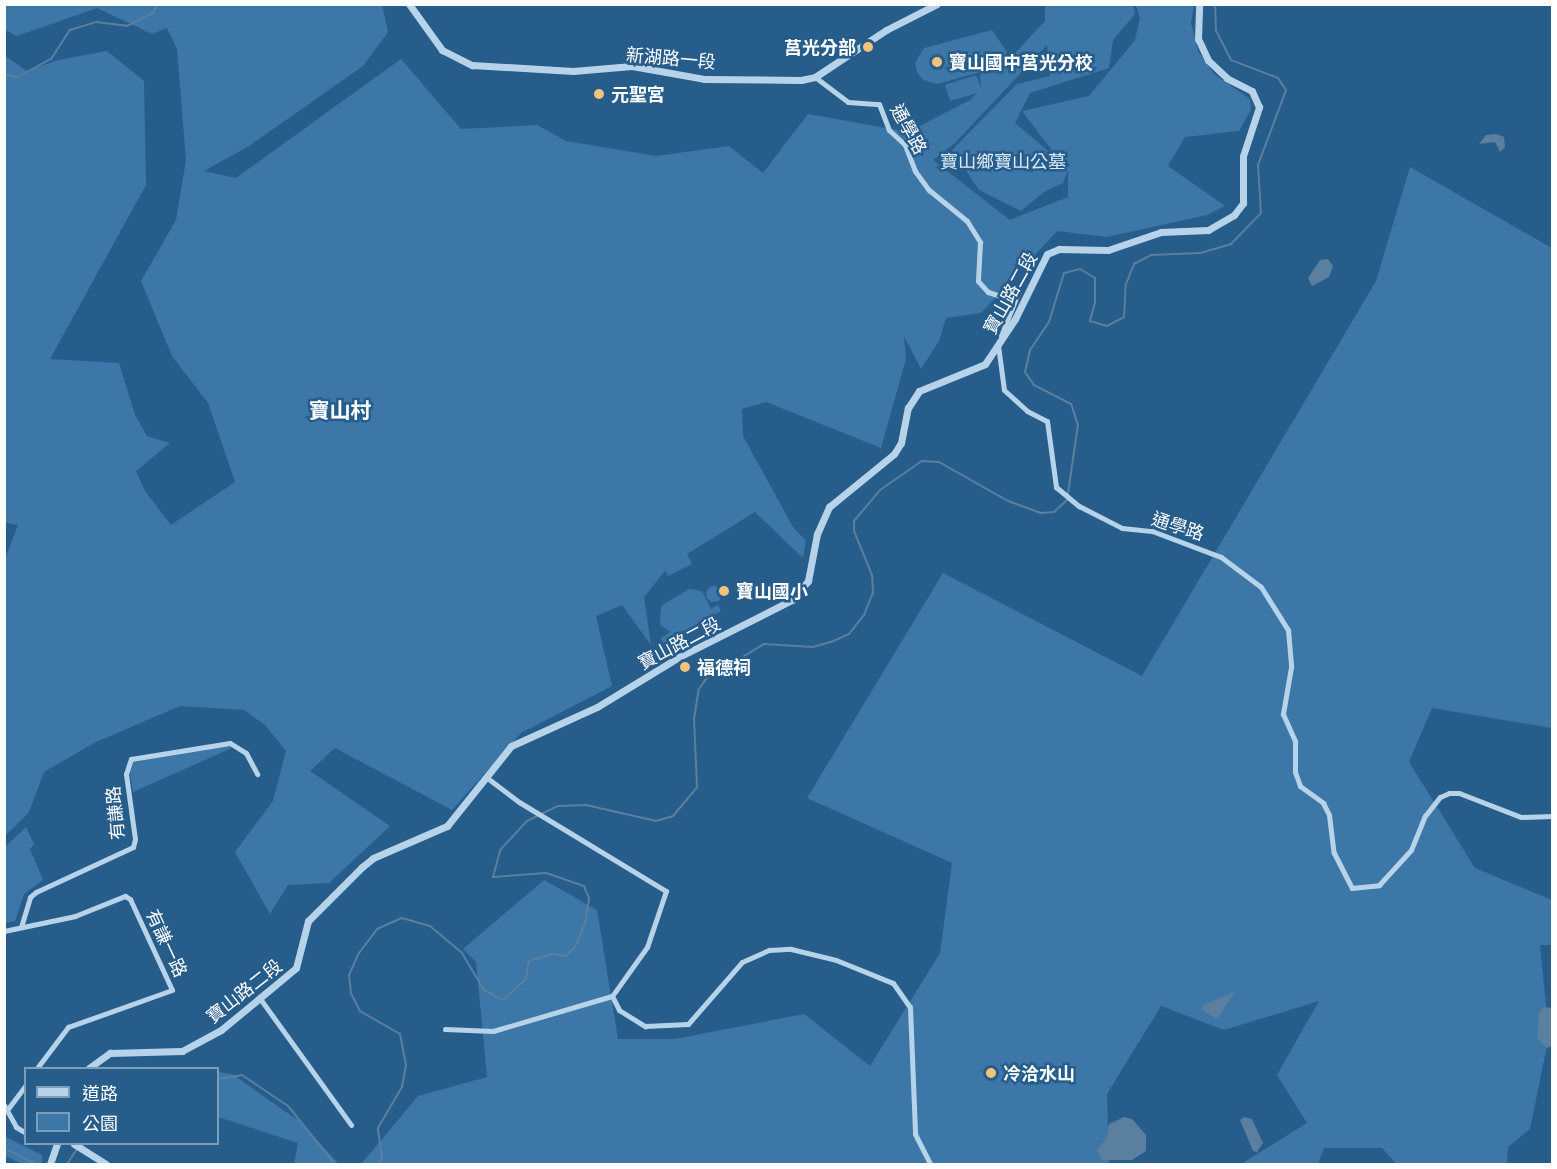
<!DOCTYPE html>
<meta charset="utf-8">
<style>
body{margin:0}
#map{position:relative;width:1557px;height:1169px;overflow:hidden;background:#275d8b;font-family:"Exo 2","Noto Sans TC",sans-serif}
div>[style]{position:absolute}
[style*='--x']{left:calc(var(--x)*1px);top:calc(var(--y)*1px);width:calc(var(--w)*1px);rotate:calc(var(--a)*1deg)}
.green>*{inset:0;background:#3c77a8}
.round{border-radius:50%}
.water>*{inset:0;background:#5b7f9e}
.stream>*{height:2px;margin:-1px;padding:0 1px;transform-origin:1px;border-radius:1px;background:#5b7f9e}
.minor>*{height:5px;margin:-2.5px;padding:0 2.5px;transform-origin:2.5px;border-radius:2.5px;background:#b6d3ea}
.tertiary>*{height:7px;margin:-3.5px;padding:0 3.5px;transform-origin:3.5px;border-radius:3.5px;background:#b6d3ea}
.dots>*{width:16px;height:16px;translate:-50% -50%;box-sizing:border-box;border:3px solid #275d8b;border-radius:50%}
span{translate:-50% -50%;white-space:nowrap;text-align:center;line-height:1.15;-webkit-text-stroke:5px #275d8b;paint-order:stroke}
.poi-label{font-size:18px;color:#fff;font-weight:700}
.right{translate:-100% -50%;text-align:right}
.left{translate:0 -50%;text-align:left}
.street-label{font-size:18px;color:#fff}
.park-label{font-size:18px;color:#daeaf8}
.quarter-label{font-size:21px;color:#fff;font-weight:700}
.frame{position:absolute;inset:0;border:6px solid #fff;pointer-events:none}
.legend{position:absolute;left:24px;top:1067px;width:195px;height:78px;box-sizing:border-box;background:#275d8b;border:2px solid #7d9eb9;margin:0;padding:8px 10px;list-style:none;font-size:18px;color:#fff}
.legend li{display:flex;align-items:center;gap:12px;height:30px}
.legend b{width:30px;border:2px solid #7d9eb9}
</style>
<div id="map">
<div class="green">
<div style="clip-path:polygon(evenodd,5px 5px,382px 5px,388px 32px,363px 66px,249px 146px,204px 171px,236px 178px,401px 59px,461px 129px,537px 125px,566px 141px,656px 156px,729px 146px,763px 173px,808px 114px,908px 132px,970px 100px,977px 93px,950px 101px,945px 85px,976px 75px,981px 88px,980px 74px,1001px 68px,1045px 21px,1045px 5px,1133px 5px,1135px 14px,1113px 40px,1109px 68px,1030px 93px,1015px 123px,1061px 162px,1022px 111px,1089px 96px,1135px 40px,1140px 18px,1136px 5px,1194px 5px,1191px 23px,1198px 51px,1214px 74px,1250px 99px,1251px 110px,1239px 131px,1185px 137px,1168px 166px,1225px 206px,1207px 215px,1107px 237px,1057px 231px,981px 313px,946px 318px,939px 341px,921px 369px,904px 336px,906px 359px,881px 448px,766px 402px,742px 409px,743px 436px,793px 527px,806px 541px,803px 558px,755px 512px,687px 554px,692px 564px,668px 576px,665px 571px,644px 597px,651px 645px,622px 605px,596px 616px,612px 686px,521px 733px,452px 810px,335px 748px,310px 771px,390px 826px,329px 883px,288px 885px,270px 914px,235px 852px,273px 801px,286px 751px,265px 725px,244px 710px,180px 706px,94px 743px,44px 772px,29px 812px,5px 836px,4px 562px,18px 525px,4px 522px,5px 56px,27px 71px,58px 60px,107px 51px,144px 81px,146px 185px,50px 359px,119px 363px,135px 415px,147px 436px,170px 443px,136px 471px,145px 491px,171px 525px,235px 482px,208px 403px,172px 356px,141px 281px,176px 220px,186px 160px,177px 49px,167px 28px,152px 34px,97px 8px,17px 36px,5px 30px,5px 5px,1047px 45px,1050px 76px,1017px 84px,952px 150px,979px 190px,1021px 211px,1044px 192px,1063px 183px,1068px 170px,1068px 197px,1010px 220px,933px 160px,955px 143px,1047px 45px)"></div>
<div style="clip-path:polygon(992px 30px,1007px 52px,995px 68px,937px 84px,923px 80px,917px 72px,915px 63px,924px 48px)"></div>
<div style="clip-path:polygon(1410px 167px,1552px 248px,1552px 728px,1432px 708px,1409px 762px,1475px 868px,1552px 900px,1552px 945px,1540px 945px,1549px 1036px,1530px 1129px,1508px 1147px,1507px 1164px,1396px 1164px,1382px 1148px,1324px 1148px,1318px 1164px,1241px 1164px,1307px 1123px,1277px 1075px,1319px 1001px,1224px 1030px,1161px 1006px,1107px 1094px,1109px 1164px,361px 1164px,418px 1096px,487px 1077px,476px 962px,463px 949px,544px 880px,597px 910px,618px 1039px,675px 1039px,804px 1014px,870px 1066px,940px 953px,952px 863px,807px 798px,943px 573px,1142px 676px,1376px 281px)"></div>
<div class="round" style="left:706px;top:586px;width:16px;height:16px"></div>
<div style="clip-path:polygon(689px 589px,702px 591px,711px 609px,718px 605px,721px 611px,663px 643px,661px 638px,671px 632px,660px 625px,661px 606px)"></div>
<div style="clip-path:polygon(218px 746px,234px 747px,133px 792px,129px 766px,139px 758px)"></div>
<div style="clip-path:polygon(26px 827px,34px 844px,30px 849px,43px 880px,24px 894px,15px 921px,5px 923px,5px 847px)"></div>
<div style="clip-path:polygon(218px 1072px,232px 1074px,299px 1121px,339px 1164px,294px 1164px,298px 1143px,218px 1117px)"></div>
<div style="clip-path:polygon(4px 1136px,42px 1155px,42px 1164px,22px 1164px,5px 1156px)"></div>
</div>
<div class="water">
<div style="clip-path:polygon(1496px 134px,1504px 137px,1505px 147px,1500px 152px,1495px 142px,1479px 144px,1486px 135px)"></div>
<div style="clip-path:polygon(1328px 259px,1333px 266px,1329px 277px,1312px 286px,1308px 278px,1320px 260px)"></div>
<div style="clip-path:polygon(1235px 992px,1217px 1019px,1202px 1010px,1203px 1005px)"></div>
<div style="clip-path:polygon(1544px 1007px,1552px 1008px,1552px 1046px,1547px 1048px,1537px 1038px,1539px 1013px)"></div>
<div style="clip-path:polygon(1124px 1117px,1132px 1119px,1146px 1135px,1146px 1151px,1132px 1160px,1102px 1160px,1097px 1151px,1107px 1137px,1109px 1124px)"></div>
<div style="clip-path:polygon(1244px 1117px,1252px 1119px,1263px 1143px,1257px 1152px,1253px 1151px,1240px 1120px)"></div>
</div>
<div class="stream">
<div style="--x:4;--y:74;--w:14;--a:12"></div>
<div style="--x:18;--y:77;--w:38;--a:-29"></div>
<div style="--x:51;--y:59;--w:35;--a:-57"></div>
<div style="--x:70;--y:30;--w:27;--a:-17"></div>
<div style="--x:96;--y:22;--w:31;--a:7"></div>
<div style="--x:127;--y:26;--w:29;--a:-27"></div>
<div style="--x:153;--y:13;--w:10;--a:-61"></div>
<div style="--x:218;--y:1079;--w:24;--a:-9"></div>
<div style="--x:242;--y:1075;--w:55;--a:34"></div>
<div style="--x:288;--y:1106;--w:75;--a:51"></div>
<div style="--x:4;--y:1148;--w:35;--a:27"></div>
<div style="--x:67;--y:1164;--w:18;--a:-56"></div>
<div style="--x:377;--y:1164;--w:8;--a:-50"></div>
<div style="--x:382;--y:1158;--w:30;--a:-98"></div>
<div style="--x:378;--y:1128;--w:48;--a:-59.7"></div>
<div style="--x:402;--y:1087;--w:22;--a:-80"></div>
<div style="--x:406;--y:1065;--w:32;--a:-101"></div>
<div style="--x:400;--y:1034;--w:46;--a:-150.1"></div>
<div style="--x:360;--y:1011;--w:20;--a:-117"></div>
<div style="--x:351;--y:993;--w:18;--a:-96"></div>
<div style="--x:349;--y:975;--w:24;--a:-66"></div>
<div style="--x:359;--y:953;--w:30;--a:-53"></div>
<div style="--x:377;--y:929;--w:27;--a:-24"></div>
<div style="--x:402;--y:918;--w:29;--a:16"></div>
<div style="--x:430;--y:926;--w:42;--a:40.2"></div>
<div style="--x:462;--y:953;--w:43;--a:59.3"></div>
<div style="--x:484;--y:990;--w:21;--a:28"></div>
<div style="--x:503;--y:1000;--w:31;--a:-42"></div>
<div style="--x:526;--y:979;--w:18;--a:-81"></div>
<div style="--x:529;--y:961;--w:24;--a:-17"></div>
<div style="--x:552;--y:954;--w:14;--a:8"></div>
<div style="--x:566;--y:956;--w:13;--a:-45"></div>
<div style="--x:575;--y:947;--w:25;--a:-67"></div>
<div style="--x:585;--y:924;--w:26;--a:-81"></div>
<div style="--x:589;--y:898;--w:13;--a:-113"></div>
<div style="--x:584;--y:886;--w:40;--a:-161.1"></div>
<div style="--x:546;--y:873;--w:53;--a:175.7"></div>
<div style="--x:493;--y:877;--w:28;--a:-75"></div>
<div style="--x:500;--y:850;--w:40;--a:-47"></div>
<div style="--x:527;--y:821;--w:34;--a:-26"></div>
<div style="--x:558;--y:806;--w:28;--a:-2"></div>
<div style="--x:586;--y:805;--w:72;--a:12.9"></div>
<div style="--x:656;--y:821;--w:18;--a:-16"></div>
<div style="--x:673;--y:816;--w:38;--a:-50"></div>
<div style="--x:697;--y:787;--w:68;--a:-92.5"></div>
<div style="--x:694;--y:719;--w:30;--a:-81"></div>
<div style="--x:699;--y:689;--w:12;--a:-55"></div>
<div style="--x:706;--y:679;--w:68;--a:-31.1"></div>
<div style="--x:764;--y:644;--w:49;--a:3.5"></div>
<div style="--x:813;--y:647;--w:19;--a:-16"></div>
<div style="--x:831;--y:642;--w:20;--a:-24"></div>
<div style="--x:849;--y:634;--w:24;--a:-52"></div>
<div style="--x:864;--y:615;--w:24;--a:-68"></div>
<div style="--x:873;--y:593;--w:18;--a:-93"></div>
<div style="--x:872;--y:575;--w:48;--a:-112.2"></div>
<div style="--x:854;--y:531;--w:10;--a:-90"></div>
<div style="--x:854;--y:521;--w:40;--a:-50"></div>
<div style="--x:880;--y:490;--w:51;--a:-34.6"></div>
<div style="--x:922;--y:461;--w:17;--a:3"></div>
<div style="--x:939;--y:462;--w:79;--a:29.5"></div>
<div style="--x:1008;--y:501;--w:35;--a:20"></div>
<div style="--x:1041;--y:513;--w:13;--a:-4"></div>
<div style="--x:1054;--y:512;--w:18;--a:-43"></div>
<div style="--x:1067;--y:500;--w:76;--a:-81.7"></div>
<div style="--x:1078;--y:425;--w:22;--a:-108"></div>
<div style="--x:1071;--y:404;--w:42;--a:-152.8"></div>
<div style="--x:1034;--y:385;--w:16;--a:-125"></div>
<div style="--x:1025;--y:372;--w:23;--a:-77"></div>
<div style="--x:1030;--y:350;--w:34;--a:-56"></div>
<div style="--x:1049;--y:322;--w:51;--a:-73"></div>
<div style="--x:1064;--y:273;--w:16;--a:-14"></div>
<div style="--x:1080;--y:269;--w:17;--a:31"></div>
<div style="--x:1095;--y:278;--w:25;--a:90"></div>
<div style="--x:1095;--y:303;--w:19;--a:106"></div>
<div style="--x:1090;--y:321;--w:18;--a:16"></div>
<div style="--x:1107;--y:326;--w:19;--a:-28"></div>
<div style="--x:1124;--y:317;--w:33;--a:-87"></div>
<div style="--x:1126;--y:284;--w:22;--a:-68"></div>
<div style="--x:1134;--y:264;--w:19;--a:-28"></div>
<div style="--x:1151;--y:255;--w:49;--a:-2.3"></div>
<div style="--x:1200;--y:253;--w:32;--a:-16"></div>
<div style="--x:1231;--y:244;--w:43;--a:-45.9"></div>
<div style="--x:1261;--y:213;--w:48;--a:-93.6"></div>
<div style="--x:1258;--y:165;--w:80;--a:-69.5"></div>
<div style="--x:1286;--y:90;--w:14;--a:-124"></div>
<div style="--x:1278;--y:78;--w:50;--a:-159"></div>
<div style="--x:1231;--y:60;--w:33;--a:-117"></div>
<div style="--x:1216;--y:31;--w:27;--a:-92"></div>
</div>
<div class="minor">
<div style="--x:815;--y:77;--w:41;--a:37.1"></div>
<div style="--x:848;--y:102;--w:31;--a:4"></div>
<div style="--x:879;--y:104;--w:28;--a:69"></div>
<div style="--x:889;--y:130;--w:22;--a:43"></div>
<div style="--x:905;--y:145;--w:28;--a:69"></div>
<div style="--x:915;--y:171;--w:24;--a:54"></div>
<div style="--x:929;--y:190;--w:49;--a:39.2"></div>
<div style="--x:967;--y:221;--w:25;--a:58"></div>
<div style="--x:980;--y:242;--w:39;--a:93"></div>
<div style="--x:978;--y:281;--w:15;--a:48"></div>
<div style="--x:988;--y:292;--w:16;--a:18"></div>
<div style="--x:1003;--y:297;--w:16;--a:-15"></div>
<div style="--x:1018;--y:293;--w:46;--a:111.6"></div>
<div style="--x:998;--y:345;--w:45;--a:82.4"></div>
<div style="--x:1004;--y:390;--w:31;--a:42"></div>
<div style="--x:1027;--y:411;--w:22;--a:27"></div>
<div style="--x:1047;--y:421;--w:67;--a:82.2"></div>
<div style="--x:1056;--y:487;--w:30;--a:40"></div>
<div style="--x:1079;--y:506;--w:48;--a:27.1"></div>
<div style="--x:1122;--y:528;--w:30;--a:6"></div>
<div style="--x:1152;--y:531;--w:74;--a:20.6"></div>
<div style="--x:1221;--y:557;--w:50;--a:36.9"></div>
<div style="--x:1261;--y:587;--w:51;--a:57.9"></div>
<div style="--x:1288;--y:630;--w:37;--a:85"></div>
<div style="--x:1291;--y:667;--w:48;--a:99.7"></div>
<div style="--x:1283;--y:714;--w:30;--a:66"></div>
<div style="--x:1295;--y:741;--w:31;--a:90"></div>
<div style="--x:1295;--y:772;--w:15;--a:70"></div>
<div style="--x:1300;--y:786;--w:29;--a:36"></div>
<div style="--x:1323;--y:803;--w:13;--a:63"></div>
<div style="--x:1329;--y:815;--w:38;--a:83"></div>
<div style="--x:1334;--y:853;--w:39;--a:63"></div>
<div style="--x:1352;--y:888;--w:27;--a:-6"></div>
<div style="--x:1379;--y:885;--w:47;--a:-47.6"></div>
<div style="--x:1411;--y:850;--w:37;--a:-68"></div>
<div style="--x:1425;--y:816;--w:24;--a:-52"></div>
<div style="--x:1440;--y:797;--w:10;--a:-24"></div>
<div style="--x:1449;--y:793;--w:10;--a:0"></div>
<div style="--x:1459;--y:793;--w:66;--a:21.2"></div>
<div style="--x:1521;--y:817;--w:31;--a:-2"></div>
<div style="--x:486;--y:777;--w:41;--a:37.1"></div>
<div style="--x:519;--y:802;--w:172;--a:31.2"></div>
<div style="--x:666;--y:891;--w:59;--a:108.7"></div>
<div style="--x:647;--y:947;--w:60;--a:125.5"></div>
<div style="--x:612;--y:996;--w:16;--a:63"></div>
<div style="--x:619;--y:1010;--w:31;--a:32"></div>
<div style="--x:645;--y:1026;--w:43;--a:-2.7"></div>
<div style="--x:688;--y:1024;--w:82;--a:-48.9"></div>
<div style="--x:742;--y:962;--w:30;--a:-24"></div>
<div style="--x:769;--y:950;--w:22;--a:-3"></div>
<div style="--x:791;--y:949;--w:46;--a:13.7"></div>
<div style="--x:836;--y:960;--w:61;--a:22"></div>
<div style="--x:893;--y:983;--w:29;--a:55"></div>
<div style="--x:910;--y:1007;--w:127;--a:87.7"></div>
<div style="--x:915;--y:1134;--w:34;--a:63"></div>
<div style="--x:21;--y:927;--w:31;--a:-73"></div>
<div style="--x:30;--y:897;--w:8;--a:-40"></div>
<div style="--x:36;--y:892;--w:107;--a:-24.9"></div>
<div style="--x:133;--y:847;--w:8;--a:-76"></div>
<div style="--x:135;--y:839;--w:66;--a:-97.9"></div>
<div style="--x:126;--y:774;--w:16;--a:-72"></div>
<div style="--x:131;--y:759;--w:100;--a:-9.2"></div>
<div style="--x:230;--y:743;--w:19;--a:32"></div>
<div style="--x:246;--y:753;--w:24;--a:62"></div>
<div style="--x:4;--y:931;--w:73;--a:-11.9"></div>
<div style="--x:75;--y:916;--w:54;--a:-21.8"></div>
<div style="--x:125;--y:896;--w:6;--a:31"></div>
<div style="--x:130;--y:899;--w:100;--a:65.2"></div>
<div style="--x:172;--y:990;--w:110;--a:160.4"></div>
<div style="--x:68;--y:1027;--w:51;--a:127.1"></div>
<div style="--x:261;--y:1000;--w:154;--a:54.2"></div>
<div style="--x:445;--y:1029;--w:48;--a:2.4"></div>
<div style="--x:493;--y:1031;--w:124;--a:-16.4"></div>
<div style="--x:4;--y:1105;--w:25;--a:61"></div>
<div style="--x:16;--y:1127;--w:12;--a:31"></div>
<div style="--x:7;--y:1110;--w:31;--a:-53"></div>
</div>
<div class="tertiary">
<div style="--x:409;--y:4;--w:57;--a:54.3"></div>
<div style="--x:442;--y:50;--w:34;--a:27"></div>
<div style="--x:472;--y:65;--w:101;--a:3.4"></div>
<div style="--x:573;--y:71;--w:59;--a:-4.8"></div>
<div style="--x:632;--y:66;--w:73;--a:10.2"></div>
<div style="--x:704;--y:79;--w:97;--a:0.6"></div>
<div style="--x:801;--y:80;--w:14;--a:-12"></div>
<div style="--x:815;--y:77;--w:85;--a:-33.5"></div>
<div style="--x:886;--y:30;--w:57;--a:-27"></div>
<div style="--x:89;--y:1068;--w:26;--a:-36"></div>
<div style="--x:110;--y:1053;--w:72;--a:-1.6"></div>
<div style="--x:182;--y:1051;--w:44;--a:-28.3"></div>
<div style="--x:221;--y:1030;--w:97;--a:-39.6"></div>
<div style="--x:296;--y:968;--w:49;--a:-75.7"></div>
<div style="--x:308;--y:921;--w:76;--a:-45"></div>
<div style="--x:362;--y:867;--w:14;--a:-39"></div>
<div style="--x:373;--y:858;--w:81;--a:-23.4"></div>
<div style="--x:447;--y:826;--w:102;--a:-51.3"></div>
<div style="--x:511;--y:746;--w:94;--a:-24.4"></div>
<div style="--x:597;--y:707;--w:96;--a:-31.4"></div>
<div style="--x:679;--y:657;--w:127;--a:-26.8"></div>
<div style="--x:792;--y:600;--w:25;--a:-50"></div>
<div style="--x:808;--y:581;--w:48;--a:-79.2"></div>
<div style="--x:817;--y:534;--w:30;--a:-66"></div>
<div style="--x:829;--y:507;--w:84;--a:-39.2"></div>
<div style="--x:894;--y:454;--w:13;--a:-58"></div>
<div style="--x:901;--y:443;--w:36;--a:-79"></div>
<div style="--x:908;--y:408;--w:20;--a:-57"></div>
<div style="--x:919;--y:391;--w:71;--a:-22.2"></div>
<div style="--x:985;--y:364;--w:54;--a:-56.3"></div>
<div style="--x:1015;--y:319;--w:72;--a:-63.8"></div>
<div style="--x:1047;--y:254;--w:13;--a:-23"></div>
<div style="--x:1059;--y:249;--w:49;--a:1.2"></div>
<div style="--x:1108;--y:250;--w:56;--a:-18.8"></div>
<div style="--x:1161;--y:232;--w:47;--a:-2.4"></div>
<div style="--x:1208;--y:230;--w:30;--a:-30"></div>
<div style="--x:1234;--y:215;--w:15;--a:-53"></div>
<div style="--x:1243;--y:203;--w:47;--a:-90"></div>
<div style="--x:1243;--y:156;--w:52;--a:-71.9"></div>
<div style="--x:1259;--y:107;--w:17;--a:-114"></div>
<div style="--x:1252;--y:91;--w:28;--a:-153"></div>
<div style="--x:1227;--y:78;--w:26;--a:-137"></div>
<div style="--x:1208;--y:60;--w:23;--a:-115"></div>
<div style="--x:1198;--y:39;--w:35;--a:-88"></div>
<div style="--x:74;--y:1144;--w:38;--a:32"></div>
<div style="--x:50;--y:1164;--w:21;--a:-71"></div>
</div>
<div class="dots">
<div style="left:868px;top:47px;background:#f2c47b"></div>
<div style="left:937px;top:62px;background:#f2c47b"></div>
<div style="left:599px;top:94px;background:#f2c47b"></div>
<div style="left:724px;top:591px;background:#f2c47b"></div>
<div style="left:685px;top:667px;background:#f2c47b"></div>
<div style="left:991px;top:1073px;background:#f2c47b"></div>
</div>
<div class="poi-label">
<span class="right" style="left:856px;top:47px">莒光分部</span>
<span class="left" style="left:949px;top:62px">寶山國中莒光分校</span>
<span class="left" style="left:611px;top:94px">元聖宮</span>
<span class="left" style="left:736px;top:591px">寶山國小</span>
<span class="left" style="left:697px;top:667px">福德祠</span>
<span class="left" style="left:1003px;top:1073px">冷洽水山</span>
</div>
<div class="street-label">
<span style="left:671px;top:58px;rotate:5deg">新湖路一段</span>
<span style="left:909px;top:129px;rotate:61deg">通學路</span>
<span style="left:1010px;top:293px;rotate:-61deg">寶山路二段</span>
<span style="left:1178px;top:526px;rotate:18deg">通學路</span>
<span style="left:679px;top:643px;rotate:-28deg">寶山路二段</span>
<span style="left:115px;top:813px;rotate:-95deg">有謙路</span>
<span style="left:167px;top:943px;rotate:65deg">有謙一路</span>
<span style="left:244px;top:991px;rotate:-38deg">寶山路二段</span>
</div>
<div class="park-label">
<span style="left:1003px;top:161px">寶山鄉寶山公墓</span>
</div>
<div class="quarter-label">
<span style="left:340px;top:410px">寶山村</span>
</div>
<div class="frame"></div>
<ul class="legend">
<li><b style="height:8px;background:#b6d3ea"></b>道路</li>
<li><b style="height:16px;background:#3c77a8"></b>公園</li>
</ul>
</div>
